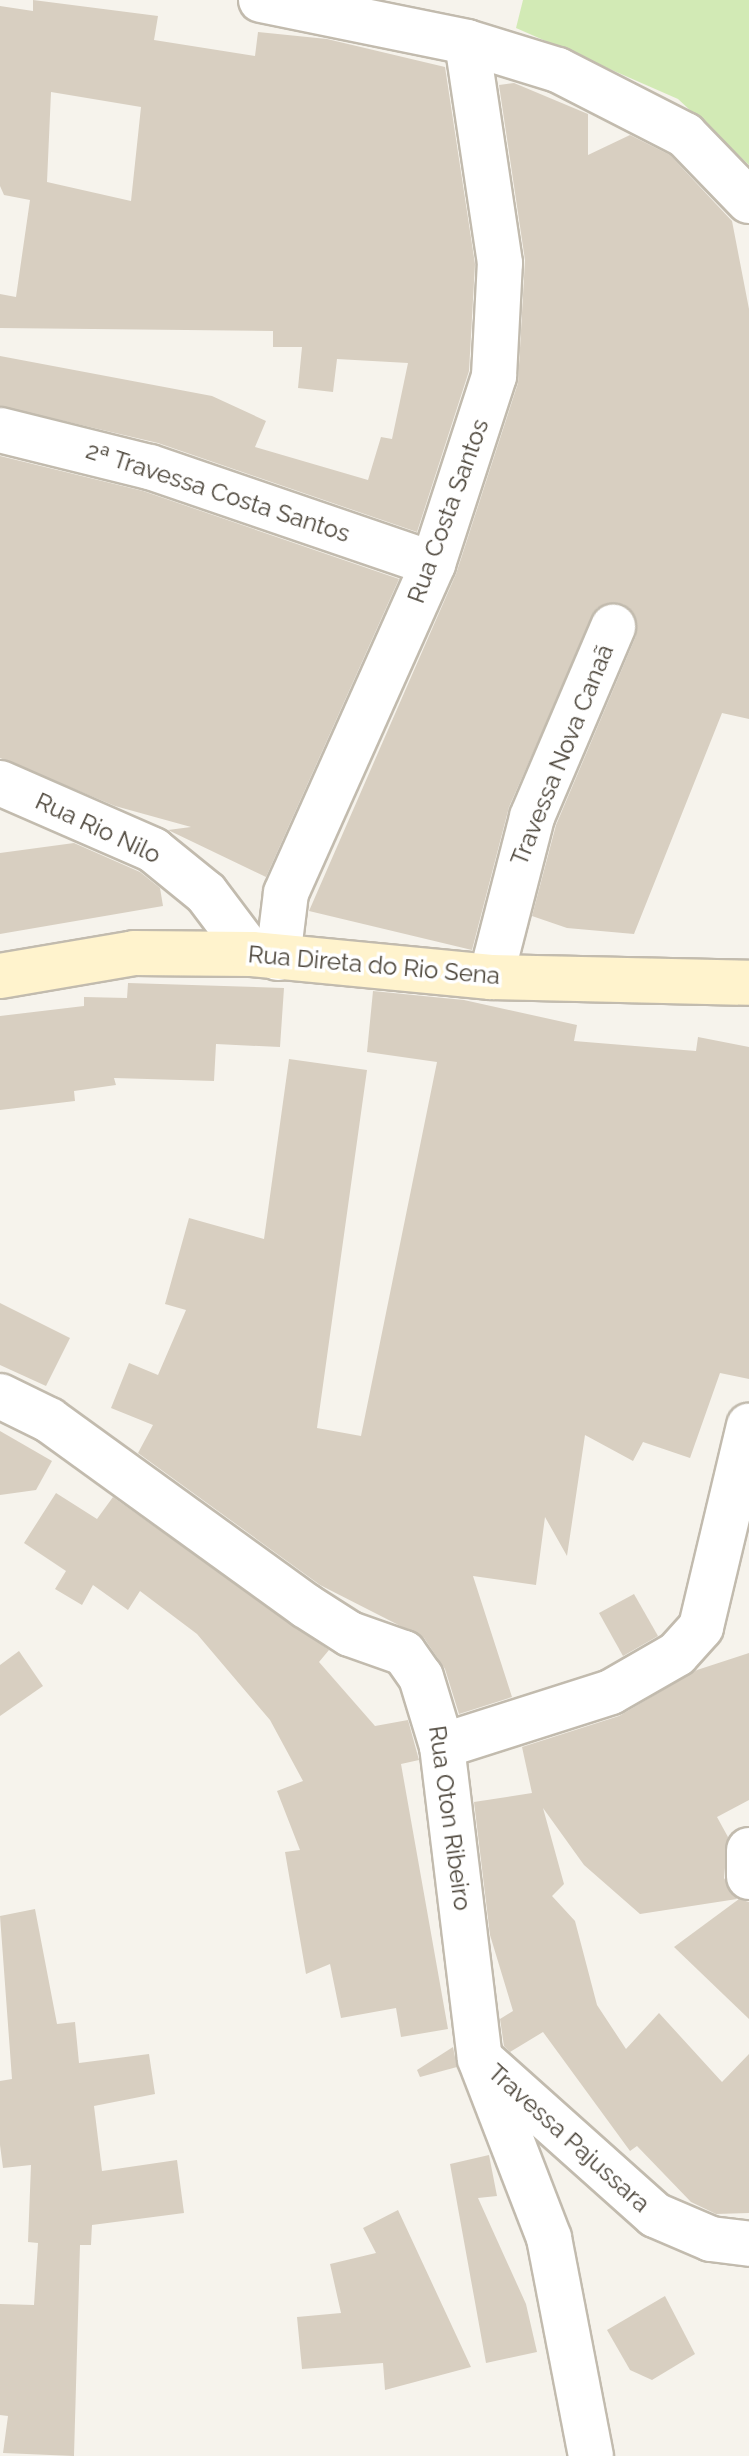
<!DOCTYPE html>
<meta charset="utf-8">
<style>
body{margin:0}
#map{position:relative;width:749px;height:2456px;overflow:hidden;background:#f6f3ec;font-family:Raleway,sans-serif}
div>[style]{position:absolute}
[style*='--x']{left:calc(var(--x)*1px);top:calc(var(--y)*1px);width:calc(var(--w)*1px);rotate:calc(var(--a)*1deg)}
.green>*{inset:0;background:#d2eab5}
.building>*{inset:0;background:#d8cfc1}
.roads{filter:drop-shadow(2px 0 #c2bbae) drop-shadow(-2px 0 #c2bbae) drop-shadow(0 2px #c2bbae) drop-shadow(0 -2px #c2bbae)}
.minor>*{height:44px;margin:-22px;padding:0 22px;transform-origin:22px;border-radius:22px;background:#fff}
.secondary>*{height:44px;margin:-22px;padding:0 22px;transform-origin:22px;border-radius:22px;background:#fff3cd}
span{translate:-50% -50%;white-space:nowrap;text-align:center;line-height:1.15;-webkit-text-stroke:7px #fff;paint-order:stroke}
.street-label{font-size:24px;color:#4b4439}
</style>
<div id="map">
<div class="green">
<div style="clip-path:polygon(523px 0,749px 0,749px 165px,678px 99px,516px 28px)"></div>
</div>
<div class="building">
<div style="clip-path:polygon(evenodd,33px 0,158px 16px,154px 40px,255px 56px,258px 32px,327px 39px,445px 67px,475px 264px,469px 371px,417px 532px,158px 443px,0 406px,0 356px,212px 396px,266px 421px,255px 447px,368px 480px,381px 437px,392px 439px,408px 363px,337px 359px,333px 392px,298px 388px,302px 347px,273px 347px,273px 331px,0 328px,0 294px,16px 297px,30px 200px,4px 195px,0 186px,0 6px,33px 11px,33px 0,51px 92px,141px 107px,131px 201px,47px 182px,51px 92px)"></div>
<div style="clip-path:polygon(514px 83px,588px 114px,588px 155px,630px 135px,670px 155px,732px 221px,749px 309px,749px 719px,722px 713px,634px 934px,567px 928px,532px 916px,556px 825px,636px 636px,633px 613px,623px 604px,597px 608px,509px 807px,472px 950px,309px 911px,456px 574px,518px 383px,525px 260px,499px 85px)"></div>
<div style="clip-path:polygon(0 456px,143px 491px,399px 579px,266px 877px,168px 830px,191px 827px,115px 806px,0 758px)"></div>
<div style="clip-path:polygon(74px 843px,140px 872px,160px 888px,163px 906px,0 934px,0 853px)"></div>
<div style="clip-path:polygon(128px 983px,284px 988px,280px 1047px,216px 1044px,214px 1081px,114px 1078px,116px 1085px,74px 1091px,75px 1101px,0 1110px,0 1016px,84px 1006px,84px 997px,127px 998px)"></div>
<div style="clip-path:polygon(373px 991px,464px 1000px,577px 1025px,574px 1041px,696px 1051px,698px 1037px,749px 1047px,749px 1379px,720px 1373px,690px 1458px,643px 1442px,633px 1461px,585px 1435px,567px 1556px,545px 1517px,536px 1585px,473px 1576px,512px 1697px,459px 1714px,445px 1669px,424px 1638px,320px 1585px,138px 1453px,153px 1425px,111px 1408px,129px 1363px,158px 1375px,186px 1310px,165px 1304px,189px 1218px,264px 1239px,289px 1059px,367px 1070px,317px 1428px,361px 1436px,437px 1062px,367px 1052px)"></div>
<div style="clip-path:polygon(0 1303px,70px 1338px,46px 1386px,0 1365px)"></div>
<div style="clip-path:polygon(0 1431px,52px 1461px,36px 1490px,0 1495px)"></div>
<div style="clip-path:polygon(56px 1493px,97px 1519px,113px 1497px,329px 1650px,319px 1662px,375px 1726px,408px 1720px,419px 1760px,401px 1764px,448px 2029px,401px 2037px,396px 2008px,341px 2018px,330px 1964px,306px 1974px,285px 1852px,300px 1850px,277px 1791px,303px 1781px,270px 1720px,197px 1634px,140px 1591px,128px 1610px,93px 1585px,82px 1605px,55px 1589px,66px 1571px,24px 1543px)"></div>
<div style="clip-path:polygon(634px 1594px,658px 1636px,623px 1656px,599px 1613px)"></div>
<div style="clip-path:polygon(19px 1651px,43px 1686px,0 1716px,0 1665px)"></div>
<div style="clip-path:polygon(749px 1653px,749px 1800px,717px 1817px,728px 1837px,724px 1878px,737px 1899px,640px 1914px,584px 1865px,543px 1808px,564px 1884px,552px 1896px,575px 1921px,597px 2005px,626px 2049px,659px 2013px,722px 2082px,749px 2054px,749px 2213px,716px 2214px,691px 2202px,637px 2146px,630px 2151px,543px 2032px,510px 2052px,504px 2046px,500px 2019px,513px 2011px,490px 1935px,474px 1802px,532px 1793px,522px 1747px,619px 1716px,697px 1670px)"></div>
<div style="clip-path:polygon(739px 1899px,749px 1902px,749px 2019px,674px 1947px)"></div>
<div style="clip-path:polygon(35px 1909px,57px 2024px,75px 2022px,79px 2063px,149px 2054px,155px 2094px,94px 2106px,102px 2171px,177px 2160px,184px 2213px,92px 2225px,91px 2245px,80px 2245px,74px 2456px,3px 2453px,8px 2416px,0 2415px,0 2304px,34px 2305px,38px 2243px,28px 2242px,31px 2165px,3px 2168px,0 2145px,0 2081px,12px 2079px,0 1916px)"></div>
<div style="clip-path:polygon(453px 2047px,457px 2067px,420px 2077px,417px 2070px)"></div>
<div style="clip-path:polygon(489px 2155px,497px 2196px,478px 2198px,526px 2304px,537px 2352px,486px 2363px,450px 2164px)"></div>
<div style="clip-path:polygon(398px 2210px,471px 2367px,385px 2390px,383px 2363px,302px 2369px,297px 2317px,341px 2313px,330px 2264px,376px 2253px,363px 2228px)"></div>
<div style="clip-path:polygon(665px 2296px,695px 2354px,652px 2380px,630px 2370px,607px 2330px)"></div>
</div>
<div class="roads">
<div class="minor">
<div style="--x:261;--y:0;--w:210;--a:11.5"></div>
<div style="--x:467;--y:42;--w:95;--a:17.1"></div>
<div style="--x:558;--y:70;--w:143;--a:27.1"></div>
<div style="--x:685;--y:135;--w:92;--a:45.9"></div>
<div style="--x:0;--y:430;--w:154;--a:13.9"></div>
<div style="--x:150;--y:467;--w:299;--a:18.9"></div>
<div style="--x:0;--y:783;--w:167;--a:23.6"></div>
<div style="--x:153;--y:850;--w:68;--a:39.1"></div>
<div style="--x:206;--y:893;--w:76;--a:53"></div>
<div style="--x:278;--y:958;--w:65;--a:-83"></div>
<div style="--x:286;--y:893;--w:360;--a:-65.9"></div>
<div style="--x:433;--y:564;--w:198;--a:-72"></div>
<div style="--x:494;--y:376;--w:113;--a:-87"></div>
<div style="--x:500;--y:263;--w:223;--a:-98.5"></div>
<div style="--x:491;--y:977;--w:165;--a:-75.6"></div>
<div style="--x:532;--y:817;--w:207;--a:-66.9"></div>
<div style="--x:0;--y:1396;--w:55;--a:26.1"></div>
<div style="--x:49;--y:1420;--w:317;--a:35.9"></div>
<div style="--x:306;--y:1606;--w:52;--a:32.5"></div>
<div style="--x:350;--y:1634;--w:57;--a:19.4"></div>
<div style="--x:404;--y:1653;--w:29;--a:55"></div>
<div style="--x:421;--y:1677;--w:72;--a:73.1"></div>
<div style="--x:442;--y:1746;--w:315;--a:83.1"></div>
<div style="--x:480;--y:2059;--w:192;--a:68.9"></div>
<div style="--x:549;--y:2238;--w:222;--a:79.1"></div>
<div style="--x:442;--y:1746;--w:177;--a:-17.7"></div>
<div style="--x:611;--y:1692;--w:76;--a:-29.9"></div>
<div style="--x:677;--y:1654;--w:36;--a:-48"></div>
<div style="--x:701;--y:1627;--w:207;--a:-76.6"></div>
<div style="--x:749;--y:1850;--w:27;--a:90"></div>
<div style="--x:485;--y:2063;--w:228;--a:41.8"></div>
<div style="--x:655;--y:2215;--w:61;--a:23.2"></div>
<div style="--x:711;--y:2239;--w:38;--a:7"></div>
</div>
<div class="secondary">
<div style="--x:0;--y:976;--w:136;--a:-9.7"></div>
<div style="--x:134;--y:953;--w:118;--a:0.5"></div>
<div style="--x:252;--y:954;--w:240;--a:5.5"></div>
<div style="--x:491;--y:977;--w:258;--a:1.3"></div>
</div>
</div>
<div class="street-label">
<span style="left:218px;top:492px;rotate:18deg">2ª Travessa Costa Santos</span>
<span style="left:448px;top:511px;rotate:-70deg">Rua Costa Santos</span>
<span style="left:562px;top:755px;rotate:-68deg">Travessa Nova Canaã</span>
<span style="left:98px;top:828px;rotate:25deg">Rua Rio Nilo</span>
<span style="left:374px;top:965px;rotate:5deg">Rua Direta do Rio Sena</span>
<span style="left:450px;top:1818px;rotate:82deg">Rua Oton Ribeiro</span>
<span style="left:569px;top:2138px;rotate:42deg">Travessa Pajussara</span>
</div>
</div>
